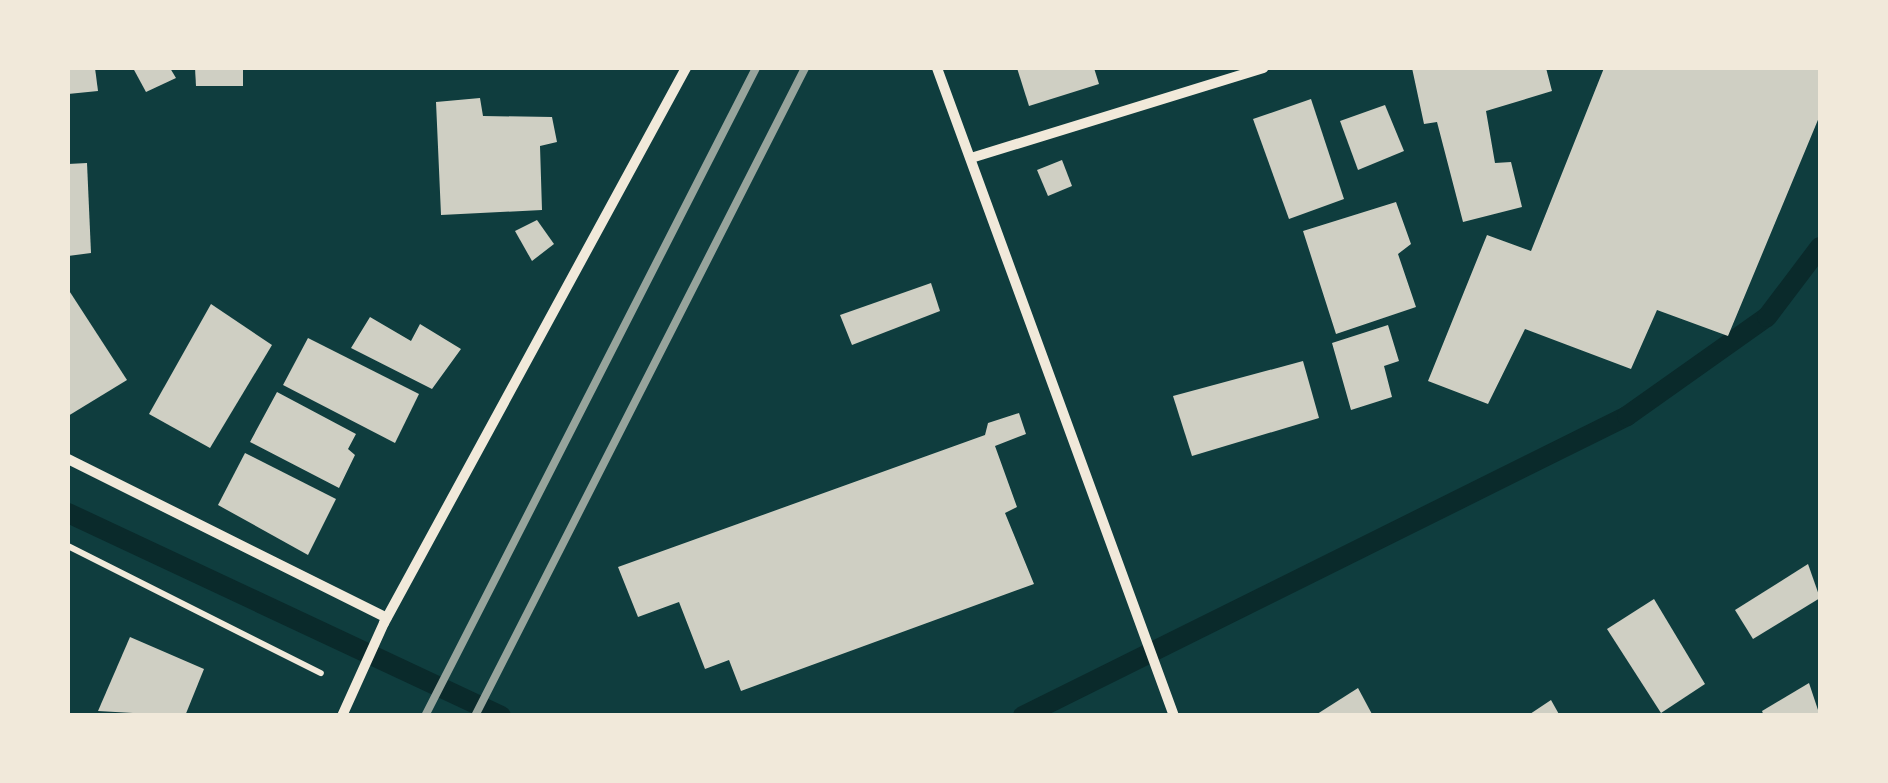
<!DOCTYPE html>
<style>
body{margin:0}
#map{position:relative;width:1888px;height:783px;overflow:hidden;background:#0f3d3e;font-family:"Archivo Narrow",sans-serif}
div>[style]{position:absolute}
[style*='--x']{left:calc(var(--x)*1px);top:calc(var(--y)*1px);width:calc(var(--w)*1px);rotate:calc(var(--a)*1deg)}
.stream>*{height:20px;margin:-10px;padding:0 10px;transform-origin:10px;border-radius:10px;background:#0a2a2b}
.building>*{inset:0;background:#cfcfc3}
.path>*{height:6px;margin:-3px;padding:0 3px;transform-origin:3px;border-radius:3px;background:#f1e9da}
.minor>*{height:10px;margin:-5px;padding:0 5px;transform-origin:5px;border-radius:5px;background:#f1e9da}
.rail>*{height:8px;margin:-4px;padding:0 4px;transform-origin:4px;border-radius:4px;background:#97a49c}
span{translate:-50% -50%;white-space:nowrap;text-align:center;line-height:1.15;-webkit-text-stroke:9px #f1e9da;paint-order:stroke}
.frame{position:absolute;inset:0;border:70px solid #f1e9da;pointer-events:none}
</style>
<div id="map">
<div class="stream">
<div style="--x:68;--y:513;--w:478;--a:25.1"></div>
<div style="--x:1023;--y:716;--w:674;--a:-26.41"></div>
<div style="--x:1627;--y:416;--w:171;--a:-35.3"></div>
<div style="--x:1767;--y:317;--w:88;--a:-52.9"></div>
</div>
<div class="building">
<div style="clip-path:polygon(68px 68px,95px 68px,98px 91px,68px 94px)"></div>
<div style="clip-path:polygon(133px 68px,170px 68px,176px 78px,146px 92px)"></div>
<div style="clip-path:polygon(195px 68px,243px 68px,243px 86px,196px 86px)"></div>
<div style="clip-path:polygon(1017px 68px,1094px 68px,1099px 84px,1029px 106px)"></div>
<div style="clip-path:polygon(1412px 68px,1546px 68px,1552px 91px,1486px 111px,1495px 163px,1511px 162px,1522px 207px,1463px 222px,1437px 122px,1424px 124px)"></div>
<div style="clip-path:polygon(1604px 68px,1820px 68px,1820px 115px,1728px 336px,1657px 310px,1631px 369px,1525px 329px,1488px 404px,1428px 381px,1487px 235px,1531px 251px)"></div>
<div style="clip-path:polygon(480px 98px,483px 116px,552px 117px,557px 142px,540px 146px,542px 210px,441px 215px,436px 102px)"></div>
<div style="clip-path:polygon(1311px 99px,1344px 199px,1289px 219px,1253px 119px)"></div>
<div style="clip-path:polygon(1385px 105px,1404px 151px,1358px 170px,1340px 121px)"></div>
<div style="clip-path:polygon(1062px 160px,1072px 186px,1048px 196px,1037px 170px)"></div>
<div style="clip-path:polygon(87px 163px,91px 253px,68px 256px,68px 164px)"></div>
<div style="clip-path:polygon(1396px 202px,1411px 244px,1398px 254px,1416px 307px,1336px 334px,1303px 231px)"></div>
<div style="clip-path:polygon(537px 220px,554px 244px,532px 261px,515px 231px)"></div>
<div style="clip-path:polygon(931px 283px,940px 311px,852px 345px,840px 315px)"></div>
<div style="clip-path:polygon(68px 289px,127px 380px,68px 416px)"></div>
<div style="clip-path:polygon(211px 304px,272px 345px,210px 448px,149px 414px)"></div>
<div style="clip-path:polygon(370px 317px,411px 341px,420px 324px,461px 349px,432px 389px,351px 348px)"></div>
<div style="clip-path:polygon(1388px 325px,1399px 361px,1384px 366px,1392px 397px,1351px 410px,1332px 343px)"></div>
<div style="clip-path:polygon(308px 338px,419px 394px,395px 443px,283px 385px)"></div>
<div style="clip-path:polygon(1303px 361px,1319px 418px,1192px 456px,1173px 396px)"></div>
<div style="clip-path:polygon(277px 392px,356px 434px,348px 449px,355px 455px,339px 488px,250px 442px)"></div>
<div style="clip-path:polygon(1019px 413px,1026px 434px,995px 446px,1017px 507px,1005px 513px,1034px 584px,741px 691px,729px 660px,705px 669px,679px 602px,638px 617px,618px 567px,985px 435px,988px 423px)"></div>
<div style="clip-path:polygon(245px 453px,336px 499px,308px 555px,218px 505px)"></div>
<div style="clip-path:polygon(1808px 564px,1820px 598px,1753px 639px,1735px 610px)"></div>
<div style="clip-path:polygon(1654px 599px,1705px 684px,1661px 713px,1607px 629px)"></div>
<div style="clip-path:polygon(130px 637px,204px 669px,185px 716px,98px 711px)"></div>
<div style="clip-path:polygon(1809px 683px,1820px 716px,1764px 716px,1762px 711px)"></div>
<div style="clip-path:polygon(1358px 688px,1373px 716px,1314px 716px)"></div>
<div style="clip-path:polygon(1551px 700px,1560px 716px,1527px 716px)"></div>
</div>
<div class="path">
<div style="--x:68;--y:546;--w:283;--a:26.7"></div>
</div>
<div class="minor">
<div style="--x:937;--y:68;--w:690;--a:69.91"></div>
<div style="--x:971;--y:158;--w:306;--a:-17.1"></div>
<div style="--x:68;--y:459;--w:356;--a:26.5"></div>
<div style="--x:342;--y:716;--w:102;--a:-65.7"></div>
<div style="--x:384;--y:623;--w:632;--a:-61.45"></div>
</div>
<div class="rail">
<div style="--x:425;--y:716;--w:728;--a:-62.94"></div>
<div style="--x:475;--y:716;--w:727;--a:-63.01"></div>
</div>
<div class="frame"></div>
</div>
